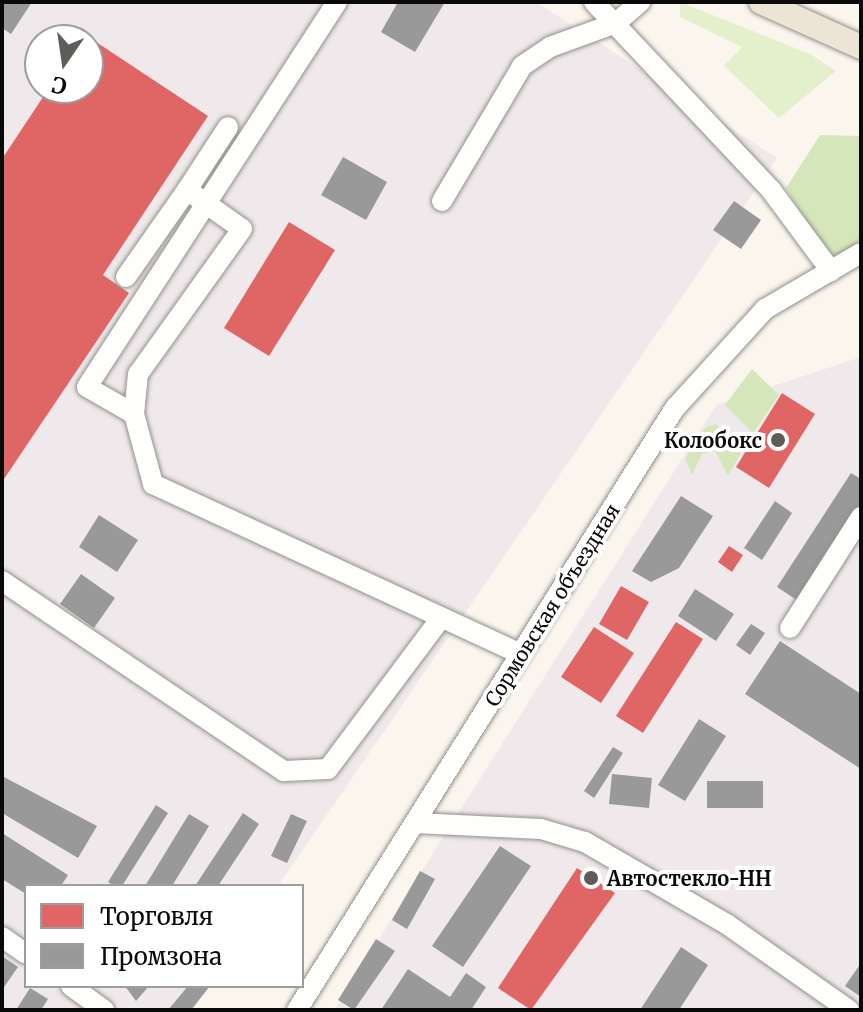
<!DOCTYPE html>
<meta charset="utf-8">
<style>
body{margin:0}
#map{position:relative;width:863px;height:1012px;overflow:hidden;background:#faf6ed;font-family:Merriweather,serif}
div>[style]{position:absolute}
.industrial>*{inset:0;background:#f0e9eb}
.green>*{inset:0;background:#e4efcc}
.forest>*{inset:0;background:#d5e7ba}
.shops>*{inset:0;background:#e06666}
.industry>*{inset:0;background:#999}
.roads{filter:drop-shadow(0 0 2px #92908c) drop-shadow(0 0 2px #92908c)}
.minor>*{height:20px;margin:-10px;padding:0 10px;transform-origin:10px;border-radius:10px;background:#fefefc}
.major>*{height:24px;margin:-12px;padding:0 12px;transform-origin:12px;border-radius:12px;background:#ece5d6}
.dots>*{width:22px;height:22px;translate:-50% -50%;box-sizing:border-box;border:4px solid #fff;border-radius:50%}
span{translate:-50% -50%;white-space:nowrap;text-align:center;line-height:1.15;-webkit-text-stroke:8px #fff;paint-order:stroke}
.poi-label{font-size:20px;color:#0a0a0a;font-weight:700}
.right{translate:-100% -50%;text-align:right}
.left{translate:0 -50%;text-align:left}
.street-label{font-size:20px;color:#0a0a0a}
.frame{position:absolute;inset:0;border:4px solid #0a0a0a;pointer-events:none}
.legend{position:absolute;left:24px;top:884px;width:280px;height:104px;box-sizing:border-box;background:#fff;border:2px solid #9d9d9d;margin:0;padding:10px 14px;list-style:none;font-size:24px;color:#0a0a0a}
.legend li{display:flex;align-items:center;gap:16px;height:40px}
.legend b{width:40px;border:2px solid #9d9d9d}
.north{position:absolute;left:24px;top:24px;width:80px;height:80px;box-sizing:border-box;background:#fff;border:2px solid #9d9d9d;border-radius:50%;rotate:193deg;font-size:22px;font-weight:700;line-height:32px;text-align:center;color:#0a0a0a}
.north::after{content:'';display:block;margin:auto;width:28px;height:36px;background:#5e5d59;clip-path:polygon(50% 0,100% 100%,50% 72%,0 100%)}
</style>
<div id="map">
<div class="industrial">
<div style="clip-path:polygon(evenodd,2px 2px,536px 2px,777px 158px,278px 886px,26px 886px,26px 986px,209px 986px,193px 1010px,2px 1010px,2px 2px,40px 40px,88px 40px,88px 88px,40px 88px,40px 40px)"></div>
<div style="clip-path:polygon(861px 357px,861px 1010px,334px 1010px,716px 405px)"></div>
</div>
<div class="green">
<div style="clip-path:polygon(680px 2px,810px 54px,836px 71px,779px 118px,724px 66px,742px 47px,680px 17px)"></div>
</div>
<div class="forest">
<div style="clip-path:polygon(820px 135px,861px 136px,861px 247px,840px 260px,821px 245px,786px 188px)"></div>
<div style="clip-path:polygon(752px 369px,779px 395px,753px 433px,725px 405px)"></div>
<div style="clip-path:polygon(716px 424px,742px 451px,728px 476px,715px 451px,702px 454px,692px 475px,685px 458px,706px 427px)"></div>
</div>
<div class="shops">
<div style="clip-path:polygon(84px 34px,208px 116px,103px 275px,129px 293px,4px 479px,2px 159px,49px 88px,88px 88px)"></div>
<div style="clip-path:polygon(289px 222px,335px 250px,269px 356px,224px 328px)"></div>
<div style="clip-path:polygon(782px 393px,815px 414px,769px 488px,736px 467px)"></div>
<div style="clip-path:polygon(729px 546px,743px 555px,732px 572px,718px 562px)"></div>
<div style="clip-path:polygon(621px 586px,649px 602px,627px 640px,599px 624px)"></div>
<div style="clip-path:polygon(676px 622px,703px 639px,643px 733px,616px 716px)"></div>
<div style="clip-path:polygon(594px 627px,634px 653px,601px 703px,561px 677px)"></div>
<div style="clip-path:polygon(577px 868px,615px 893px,531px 1010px,498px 988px)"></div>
</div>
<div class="industry">
<div style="clip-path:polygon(2px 2px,32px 2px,11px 34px,2px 28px)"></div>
<div style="clip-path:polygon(398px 2px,445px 2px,415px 52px,381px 32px)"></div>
<div style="clip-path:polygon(343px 157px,387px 182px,366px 220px,321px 195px)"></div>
<div style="clip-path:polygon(734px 201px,761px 220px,741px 249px,713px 230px)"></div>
<div style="clip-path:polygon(851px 473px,861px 479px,861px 516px,804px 605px,777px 587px)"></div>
<div style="clip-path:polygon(681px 496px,713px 516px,679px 568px,651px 582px,632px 571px)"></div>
<div style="clip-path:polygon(775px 501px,792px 513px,762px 560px,744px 548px)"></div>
<div style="clip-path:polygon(99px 515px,138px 540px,117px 572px,79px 547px)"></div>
<div style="clip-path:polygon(81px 574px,115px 598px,94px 628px,60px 604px)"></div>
<div style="clip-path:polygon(695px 589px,734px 614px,716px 641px,678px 616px)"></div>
<div style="clip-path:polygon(751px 624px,765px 633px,750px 655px,736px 645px)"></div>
<div style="clip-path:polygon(780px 641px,861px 694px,861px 769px,745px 694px)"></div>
<div style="clip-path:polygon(699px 719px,726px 736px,685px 801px,658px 785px)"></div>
<div style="clip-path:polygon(613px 747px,623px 753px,594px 798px,584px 791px)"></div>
<div style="clip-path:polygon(612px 774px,652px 778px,649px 808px,609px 804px)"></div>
<div style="clip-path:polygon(2px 776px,97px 826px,78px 858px,2px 813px)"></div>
<div style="clip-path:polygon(707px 781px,763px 781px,763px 808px,707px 808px)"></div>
<div style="clip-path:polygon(156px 805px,168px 813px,122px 886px,115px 886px,108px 882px)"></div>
<div style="clip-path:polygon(243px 813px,259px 824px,218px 886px,195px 886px)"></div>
<div style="clip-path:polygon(189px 814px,209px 826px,172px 886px,145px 886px)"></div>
<div style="clip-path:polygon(291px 814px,307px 821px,287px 863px,271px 856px)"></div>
<div style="clip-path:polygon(2px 833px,68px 875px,61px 886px,26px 886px,26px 894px,2px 879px)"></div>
<div style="clip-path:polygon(500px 846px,531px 866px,463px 967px,432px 946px)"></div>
<div style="clip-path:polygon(420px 871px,435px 879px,407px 929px,392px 920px)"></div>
<div style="clip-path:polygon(376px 939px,395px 951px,354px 1010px,338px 1000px)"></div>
<div style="clip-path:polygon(681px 947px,708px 965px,679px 1010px,640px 1010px)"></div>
<div style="clip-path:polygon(2px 956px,18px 967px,2px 990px)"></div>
<div style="clip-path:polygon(861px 963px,861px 997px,845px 986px)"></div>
<div style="clip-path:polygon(408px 969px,450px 997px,466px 973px,486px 987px,471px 1010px,381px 1010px)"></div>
<div style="clip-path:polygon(125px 986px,149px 986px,136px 1001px)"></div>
<div style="clip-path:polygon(188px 986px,210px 986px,191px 1010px,168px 1010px)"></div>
<div style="clip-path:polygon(30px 988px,48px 999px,41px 1010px,16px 1010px)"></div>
</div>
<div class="roads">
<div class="minor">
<div style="left:594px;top:2px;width:258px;rotate:46.7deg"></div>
<div style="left:771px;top:190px;width:101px;rotate:53.5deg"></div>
<div style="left:187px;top:190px;width:75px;rotate:-56.9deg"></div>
<div style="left:442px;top:201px;width:157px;rotate:-59.3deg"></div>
<div style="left:522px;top:66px;width:34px;rotate:-34deg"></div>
<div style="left:550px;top:47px;width:70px;rotate:-20deg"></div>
<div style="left:616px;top:23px;width:32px;rotate:-41deg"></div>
<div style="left:126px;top:277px;width:106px;rotate:-55deg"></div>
<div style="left:187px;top:190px;width:67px;rotate:35.3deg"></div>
<div style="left:242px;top:229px;width:178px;rotate:125.6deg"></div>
<div style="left:138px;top:374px;width:40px;rotate:95.7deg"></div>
<div style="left:134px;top:414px;width:73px;rotate:74.8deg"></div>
<div style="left:153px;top:484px;width:405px;rotate:24.8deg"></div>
<div style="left:134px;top:414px;width:54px;rotate:-150.1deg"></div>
<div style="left:87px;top:387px;width:459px;rotate:-57deg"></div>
<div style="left:2px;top:581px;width:340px;rotate:34deg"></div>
<div style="left:284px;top:771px;width:44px;rotate:-2.6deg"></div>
<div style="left:328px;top:769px;width:189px;rotate:-53.2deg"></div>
<div style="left:790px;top:628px;width:132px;rotate:-57.4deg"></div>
<div style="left:415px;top:823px;width:126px;rotate:2.7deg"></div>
<div style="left:541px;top:829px;width:46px;rotate:16.5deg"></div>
<div style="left:585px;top:842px;width:165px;rotate:30.1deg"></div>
<div style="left:728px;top:925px;width:148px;rotate:35.1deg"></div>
<div style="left:2px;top:937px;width:29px;rotate:35deg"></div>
<div style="left:71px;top:986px;width:41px;rotate:36deg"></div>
<div style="left:297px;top:1010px;width:711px;rotate:-57.88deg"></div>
<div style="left:675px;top:408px;width:134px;rotate:-47.7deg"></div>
<div style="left:765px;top:309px;width:111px;rotate:-30.3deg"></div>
</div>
<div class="major">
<div style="left:761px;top:2px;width:110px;rotate:24.2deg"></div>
</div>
</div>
<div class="dots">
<div style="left:778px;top:440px;background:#5e5d59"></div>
<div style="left:591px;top:878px;background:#5e5d59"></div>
</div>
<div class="poi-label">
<span class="right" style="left:762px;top:440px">Колобокс</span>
<span class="left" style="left:607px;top:878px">Автостекло-НН</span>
</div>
<div class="street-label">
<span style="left:552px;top:605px;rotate:-58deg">Сормовская объездная</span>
</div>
<div class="frame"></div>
<ul class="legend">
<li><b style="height:22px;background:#e06666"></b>Торговля</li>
<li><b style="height:22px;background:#999"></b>Промзона</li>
</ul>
<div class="north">С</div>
</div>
